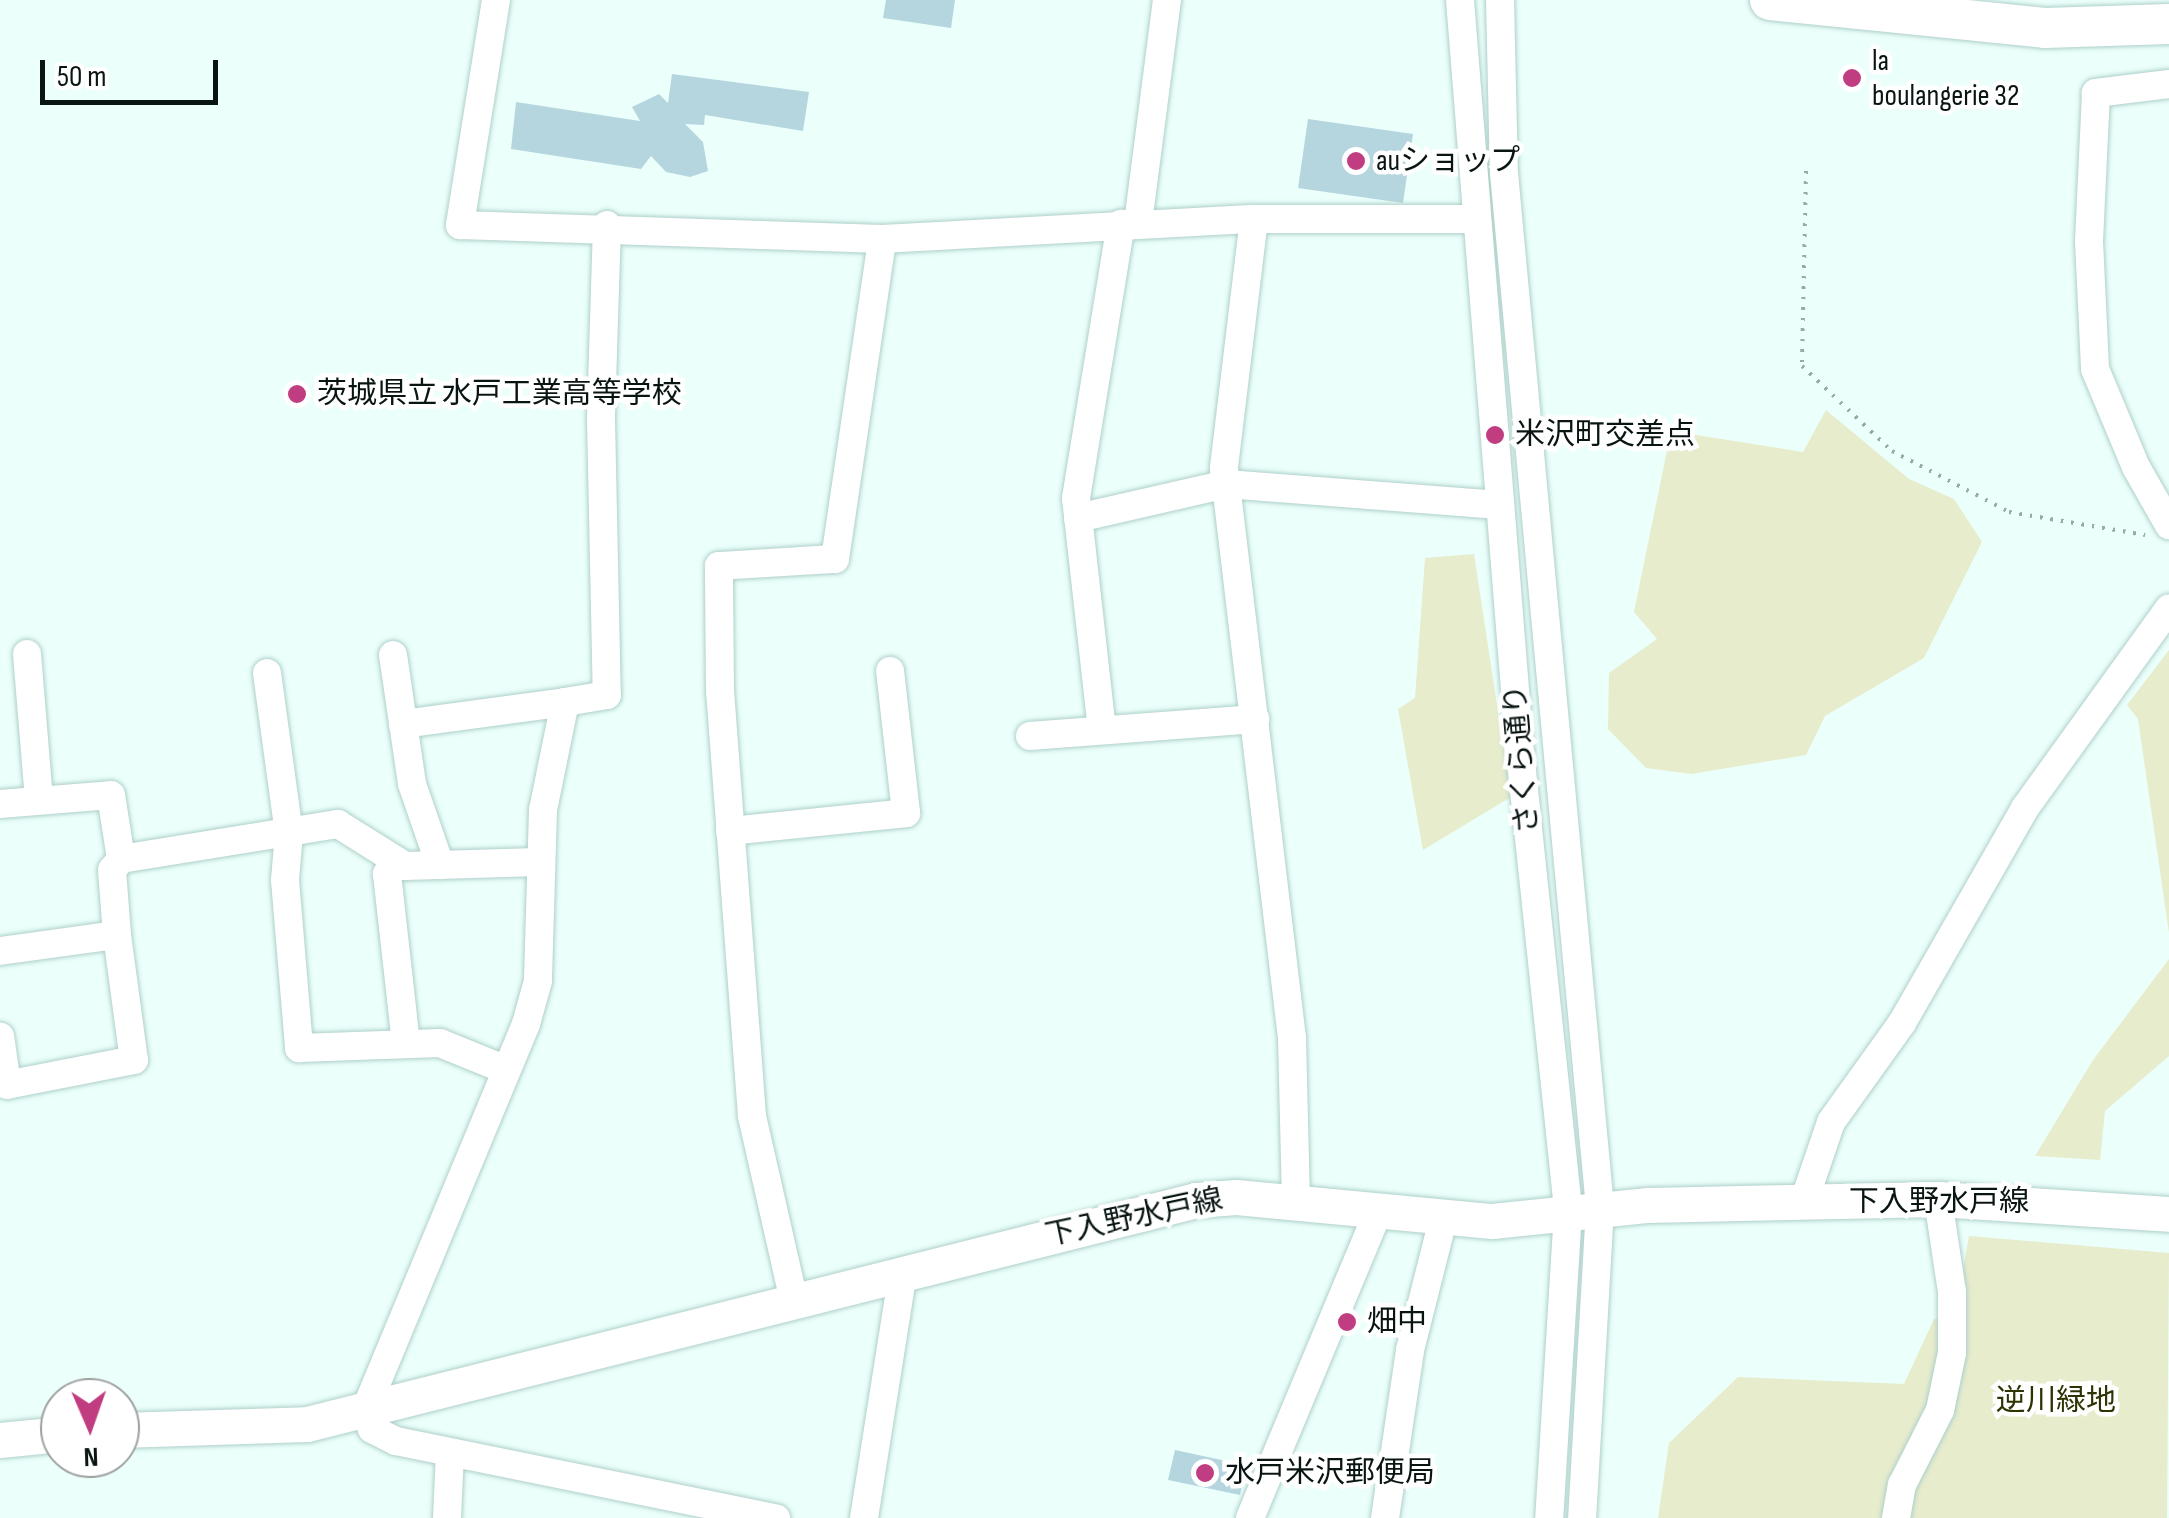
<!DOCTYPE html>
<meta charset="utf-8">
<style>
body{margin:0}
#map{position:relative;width:2169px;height:1518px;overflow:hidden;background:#ebfffb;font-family:"Sofia Sans Condensed","Noto Sans JP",sans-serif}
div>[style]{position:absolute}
.green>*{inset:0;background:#e7eccd}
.building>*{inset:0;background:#b6d6df}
.path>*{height:4px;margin-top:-2px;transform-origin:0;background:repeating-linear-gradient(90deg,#98aaa6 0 2.5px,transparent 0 10.5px)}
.roads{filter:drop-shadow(0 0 2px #afd0ca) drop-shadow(0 0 2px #afd0ca)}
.minor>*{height:28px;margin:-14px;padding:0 14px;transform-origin:14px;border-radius:14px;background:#fff}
.major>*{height:35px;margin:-17.5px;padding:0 17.5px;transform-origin:17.5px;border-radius:17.5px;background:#fff}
.highway>*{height:40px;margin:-20px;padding:0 20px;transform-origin:20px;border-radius:20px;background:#fff}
.dots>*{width:28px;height:28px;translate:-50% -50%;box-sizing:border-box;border:5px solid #fff;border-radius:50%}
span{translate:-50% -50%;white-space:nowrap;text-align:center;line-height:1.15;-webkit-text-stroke:9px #fff;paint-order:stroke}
.poi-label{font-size:30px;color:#091513}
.left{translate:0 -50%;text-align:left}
.street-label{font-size:30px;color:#091513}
.park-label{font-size:30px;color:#2f3304}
.north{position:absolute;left:40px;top:1378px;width:100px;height:100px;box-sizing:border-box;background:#fff;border:2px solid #9da1a1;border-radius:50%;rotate:178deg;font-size:28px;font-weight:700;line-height:40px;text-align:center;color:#091513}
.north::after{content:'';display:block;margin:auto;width:35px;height:45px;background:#c13d81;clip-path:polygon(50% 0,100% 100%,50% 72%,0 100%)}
.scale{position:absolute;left:40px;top:60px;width:178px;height:45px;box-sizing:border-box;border:5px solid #091513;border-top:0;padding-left:12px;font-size:30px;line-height:35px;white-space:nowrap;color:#091513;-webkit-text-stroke:8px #fff;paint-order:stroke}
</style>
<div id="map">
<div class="green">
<div style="clip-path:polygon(1826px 410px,1909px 479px,1954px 499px,1982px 542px,1924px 658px,1825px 716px,1806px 755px,1691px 774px,1646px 768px,1608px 729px,1609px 673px,1657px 639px,1634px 612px,1671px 431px,1803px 452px)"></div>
<div style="clip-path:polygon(1474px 554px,1511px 797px,1423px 850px,1398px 709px,1415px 698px,1425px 558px)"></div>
<div style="clip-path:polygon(2169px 650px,2169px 933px,2138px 719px,2127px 705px)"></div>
<div style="clip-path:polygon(2169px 959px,2169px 1056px,2105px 1111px,2100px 1160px,2035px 1156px,2093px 1060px)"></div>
<div style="clip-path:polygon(1969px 1236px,2169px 1253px,2167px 1518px,1658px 1518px,1669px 1443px,1738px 1377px,1904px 1384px,1934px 1319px,1955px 1316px)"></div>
</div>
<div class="building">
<div style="clip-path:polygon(886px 0,955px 0,951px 28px,883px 18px)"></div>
<div style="clip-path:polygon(672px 74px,809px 92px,803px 131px,705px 115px,704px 125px,685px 124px,703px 142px,708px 171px,690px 177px,666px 172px,651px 156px,641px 169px,511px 149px,516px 102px,640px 121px,632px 107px,659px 94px,668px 103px)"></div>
<div style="clip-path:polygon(1308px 119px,1413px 134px,1403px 203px,1298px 188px)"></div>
<div style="clip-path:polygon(1175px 1450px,1231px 1462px,1229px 1472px,1244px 1475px,1240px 1495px,1168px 1480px)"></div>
</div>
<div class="path">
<div style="left:1806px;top:171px;width:195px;rotate:91.2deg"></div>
<div style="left:1802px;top:366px;width:124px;rotate:43.4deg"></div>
<div style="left:1892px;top:451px;width:132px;rotate:27.5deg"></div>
<div style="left:2009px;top:512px;width:138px;rotate:9.6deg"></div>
</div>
<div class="roads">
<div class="minor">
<div style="left:496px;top:0;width:228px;rotate:99.1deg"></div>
<div style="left:460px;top:225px;width:422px;rotate:1.9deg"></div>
<div style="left:882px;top:239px;width:373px;rotate:-3.1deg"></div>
<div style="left:1254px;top:219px;width:220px"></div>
<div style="left:1460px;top:0;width:754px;rotate:85.44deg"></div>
<div style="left:1520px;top:752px;width:462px;rotate:84deg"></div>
<div style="left:1568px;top:1211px;width:308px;rotate:93.5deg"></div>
<div style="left:1500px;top:0;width:173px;rotate:88.7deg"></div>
<div style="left:1504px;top:173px;width:1039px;rotate:84.7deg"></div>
<div style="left:1600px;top:1208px;width:311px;rotate:93.3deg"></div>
<div style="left:2169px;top:84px;width:74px;rotate:173deg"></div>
<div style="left:2096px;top:93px;width:148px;rotate:92.7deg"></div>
<div style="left:2089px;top:241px;width:128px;rotate:87.3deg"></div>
<div style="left:2095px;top:369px;width:106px;rotate:67.3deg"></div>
<div style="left:2136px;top:467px;width:67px;rotate:60.4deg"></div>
<div style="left:1254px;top:219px;width:251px;rotate:96.9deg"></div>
<div style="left:1224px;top:468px;width:574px;rotate:83.2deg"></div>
<div style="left:1292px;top:1038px;width:165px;rotate:88.6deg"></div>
<div style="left:1138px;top:223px;width:225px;rotate:-82.6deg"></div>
<div style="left:607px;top:225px;width:194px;rotate:91.8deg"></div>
<div style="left:601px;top:419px;width:276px;rotate:88.8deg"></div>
<div style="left:607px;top:695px;width:43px;rotate:170.5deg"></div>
<div style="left:565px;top:702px;width:110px;rotate:101.5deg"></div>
<div style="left:543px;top:810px;width:171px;rotate:91.7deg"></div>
<div style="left:538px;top:981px;width:45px;rotate:105.6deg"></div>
<div style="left:526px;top:1024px;width:418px;rotate:112.6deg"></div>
<div style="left:365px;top:1410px;width:20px;rotate:70deg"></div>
<div style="left:372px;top:1429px;width:27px;rotate:27deg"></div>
<div style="left:396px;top:1441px;width:388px;rotate:11.5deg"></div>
<div style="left:1078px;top:518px;width:152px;rotate:-12.9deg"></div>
<div style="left:1226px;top:484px;width:274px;rotate:4.4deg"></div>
<div style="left:27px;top:654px;width:146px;rotate:85.3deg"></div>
<div style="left:393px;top:655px;width:130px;rotate:81.6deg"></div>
<div style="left:412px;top:784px;width:86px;rotate:70.9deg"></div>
<div style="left:267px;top:673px;width:162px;rotate:82.2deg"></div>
<div style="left:289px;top:833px;width:47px;rotate:94.9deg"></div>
<div style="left:285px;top:880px;width:169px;rotate:85.2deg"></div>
<div style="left:299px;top:1048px;width:141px;rotate:-2deg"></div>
<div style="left:440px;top:1043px;width:69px;rotate:22.1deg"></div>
<div style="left:403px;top:724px;width:163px;rotate:-7.7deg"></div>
<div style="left:1102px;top:730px;width:233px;rotate:-96.4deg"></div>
<div style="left:1076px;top:498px;width:278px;rotate:-80.7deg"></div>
<div style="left:1030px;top:736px;width:226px;rotate:-4.3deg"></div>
<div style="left:0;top:804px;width:111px;rotate:-4.6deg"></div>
<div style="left:111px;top:795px;width:65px;rotate:81.1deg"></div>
<div style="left:121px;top:859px;width:14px;rotate:129deg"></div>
<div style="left:112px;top:870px;width:65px;rotate:85.6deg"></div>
<div style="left:117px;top:935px;width:126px;rotate:82.3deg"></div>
<div style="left:134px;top:1060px;width:129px;rotate:168.9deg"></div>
<div style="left:7px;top:1085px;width:49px;rotate:-98.1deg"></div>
<div style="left:730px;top:831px;width:177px;rotate:-5.8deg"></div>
<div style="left:906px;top:813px;width:143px;rotate:-96.4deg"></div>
<div style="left:121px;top:859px;width:220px;rotate:-9.2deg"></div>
<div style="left:338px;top:824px;width:79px;rotate:32.1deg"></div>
<div style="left:405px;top:866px;width:133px;rotate:-1.7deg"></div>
<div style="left:394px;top:860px;width:16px;rotate:117deg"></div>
<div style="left:387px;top:874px;width:171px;rotate:83.6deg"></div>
<div style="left:0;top:951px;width:118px;rotate:-7.8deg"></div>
<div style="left:1804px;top:1201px;width:83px;rotate:-71.1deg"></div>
<div style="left:1831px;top:1122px;width:122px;rotate:-54.4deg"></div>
<div style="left:1902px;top:1023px;width:248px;rotate:-60.2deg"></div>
<div style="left:2025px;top:808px;width:246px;rotate:-54.2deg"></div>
<div style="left:794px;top:1301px;width:190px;rotate:-102.8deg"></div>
<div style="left:752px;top:1116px;width:425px;rotate:-94.3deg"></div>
<div style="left:720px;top:692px;width:126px;rotate:-90.5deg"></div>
<div style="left:719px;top:566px;width:116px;rotate:-3.5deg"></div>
<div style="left:835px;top:559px;width:323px;rotate:-81.6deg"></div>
<div style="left:447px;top:1518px;width:65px;rotate:-87.4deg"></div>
<div style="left:864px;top:1518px;width:249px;rotate:-81deg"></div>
<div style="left:1250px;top:1518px;width:329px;rotate:-67.3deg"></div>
<div style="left:1385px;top:1518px;width:170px;rotate:-81.5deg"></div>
<div style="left:1410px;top:1350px;width:134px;rotate:-75.8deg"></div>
<div style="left:1896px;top:1518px;width:34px;rotate:-80deg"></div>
<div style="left:1902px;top:1485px;width:84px;rotate:-63.1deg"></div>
<div style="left:1940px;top:1410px;width:58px;rotate:-78.1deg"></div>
<div style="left:1952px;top:1353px;width:61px;rotate:-90deg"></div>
<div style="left:1952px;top:1292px;width:94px;rotate:-98.6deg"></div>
</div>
<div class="major">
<div style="left:120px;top:1430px;width:187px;rotate:-1.8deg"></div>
<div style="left:307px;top:1424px;width:917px;rotate:-14.14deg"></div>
<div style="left:1196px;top:1200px;width:40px;rotate:-4.3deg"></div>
<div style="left:1236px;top:1197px;width:257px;rotate:5.4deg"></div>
<div style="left:1492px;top:1221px;width:157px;rotate:-5.9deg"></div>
<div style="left:1648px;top:1205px;width:290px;rotate:-1.2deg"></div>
<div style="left:1938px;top:1199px;width:231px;rotate:3.7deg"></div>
<div style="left:0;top:1440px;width:60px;rotate:-5.7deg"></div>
</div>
<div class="highway">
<div style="left:1770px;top:0;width:276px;rotate:5.8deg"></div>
<div style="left:2045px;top:28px;width:124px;rotate:-1.8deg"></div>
</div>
</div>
<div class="dots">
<div style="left:1852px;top:78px;background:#c13d81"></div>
<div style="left:1356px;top:161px;background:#c13d81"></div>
<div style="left:297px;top:394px;background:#c13d81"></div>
<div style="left:1495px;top:435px;background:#c13d81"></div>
<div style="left:1347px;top:1322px;background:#c13d81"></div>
<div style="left:1205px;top:1473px;background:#c13d81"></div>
</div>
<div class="poi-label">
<span class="left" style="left:1872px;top:78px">la<br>boulangerie 32</span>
<span class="left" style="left:1376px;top:161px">auショップ</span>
<span class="left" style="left:317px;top:394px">茨城県立 水戸工業高等学校</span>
<span class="left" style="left:1515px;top:435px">米沢町交差点</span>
<span class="left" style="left:1367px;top:1322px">畑中</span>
<span class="left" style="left:1225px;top:1473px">水戸米沢郵便局</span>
</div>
<div class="street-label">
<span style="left:1522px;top:759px;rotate:-95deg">さくら通り</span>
<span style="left:1939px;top:1202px">下入野水戸線</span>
<span style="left:1134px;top:1218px;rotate:-12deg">下入野水戸線</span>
</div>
<div class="park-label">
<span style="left:2056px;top:1401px">逆川緑地</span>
</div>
<div class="north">N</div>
<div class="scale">50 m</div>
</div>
